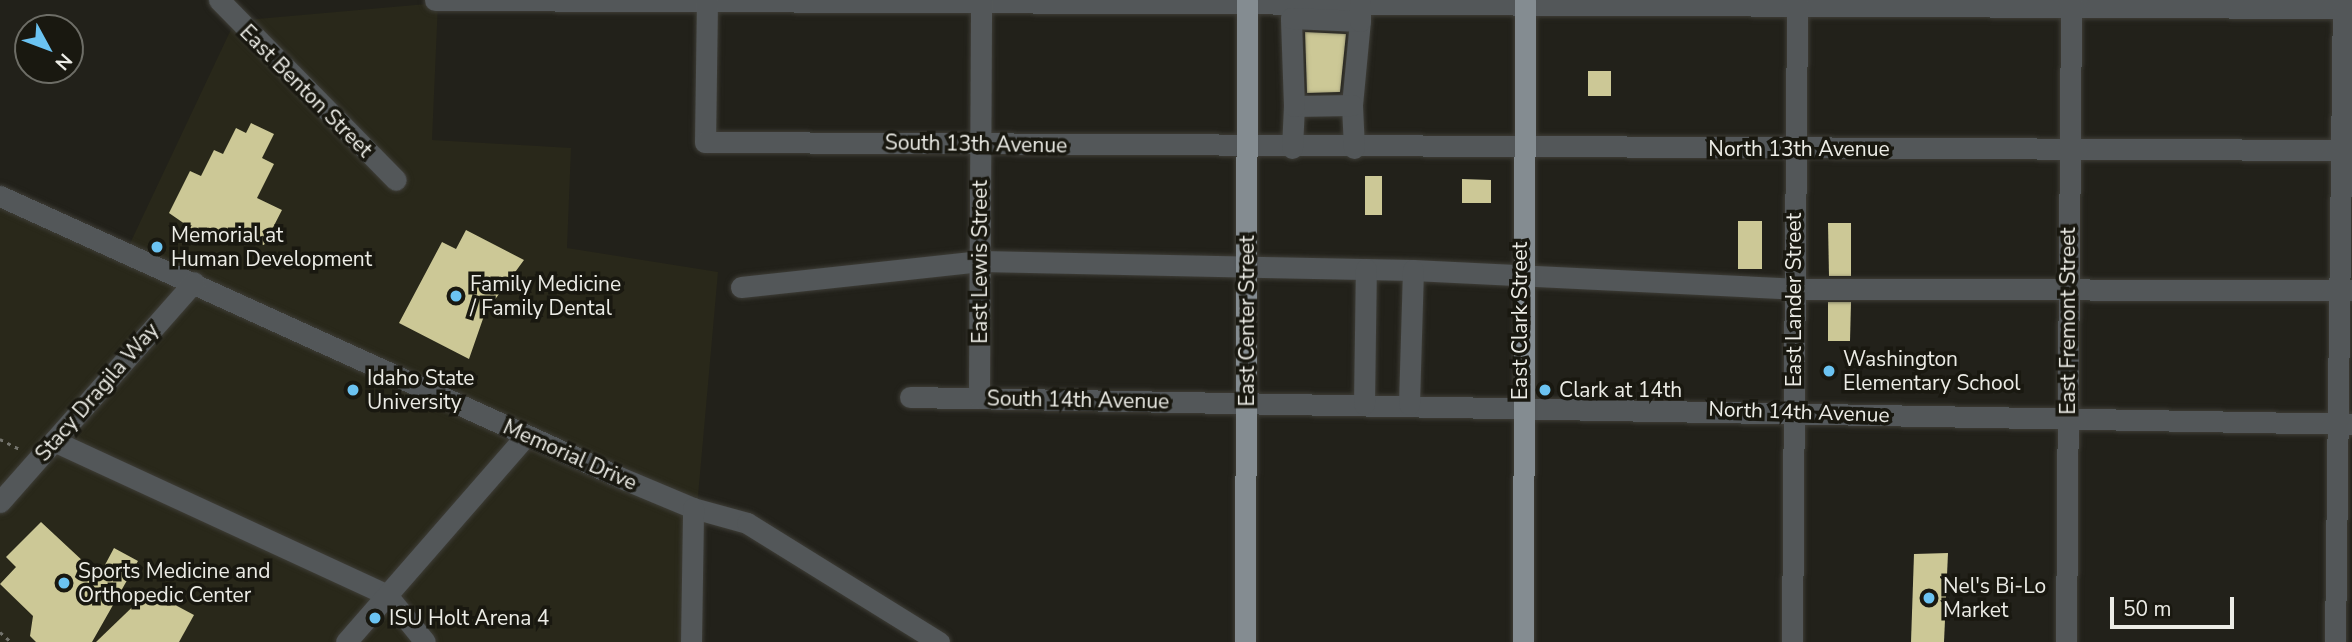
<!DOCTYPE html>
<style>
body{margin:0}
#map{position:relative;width:2352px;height:642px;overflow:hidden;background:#22211a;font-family:"Nunito Sans",sans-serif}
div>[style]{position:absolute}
.built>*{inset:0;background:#29281a}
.building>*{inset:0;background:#ccc896}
.path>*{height:2.5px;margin-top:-1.25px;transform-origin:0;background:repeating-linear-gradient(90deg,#74746d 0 3.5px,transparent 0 8.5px)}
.roads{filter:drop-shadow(0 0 2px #3e3d37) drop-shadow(0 0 2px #3e3d37)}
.minor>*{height:21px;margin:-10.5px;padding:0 10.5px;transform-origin:10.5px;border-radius:10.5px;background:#535759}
.major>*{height:21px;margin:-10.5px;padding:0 10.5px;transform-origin:10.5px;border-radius:10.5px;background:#848c91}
.dots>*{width:19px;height:19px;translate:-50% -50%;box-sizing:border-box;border:4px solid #191810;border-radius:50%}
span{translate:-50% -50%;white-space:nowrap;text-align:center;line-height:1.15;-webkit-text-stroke:7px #191810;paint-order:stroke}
.street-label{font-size:21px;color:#ecece6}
.poi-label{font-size:21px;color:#ecece6}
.left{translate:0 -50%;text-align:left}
.north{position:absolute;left:14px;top:14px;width:70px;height:70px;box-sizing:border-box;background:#191810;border:2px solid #6d6d66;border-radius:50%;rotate:131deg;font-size:19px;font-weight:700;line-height:28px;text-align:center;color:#ecece6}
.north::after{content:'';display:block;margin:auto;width:24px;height:32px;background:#6bc3f2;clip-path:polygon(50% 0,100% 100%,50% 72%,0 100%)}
.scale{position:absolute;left:2110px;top:597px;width:124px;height:32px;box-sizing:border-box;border:4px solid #ecece6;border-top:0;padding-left:9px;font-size:21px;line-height:24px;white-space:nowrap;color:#ecece6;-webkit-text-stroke:5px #191810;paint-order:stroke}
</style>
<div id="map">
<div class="built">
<div style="clip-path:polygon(438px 3px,432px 140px,571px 148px,567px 248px,718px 272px,685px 642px,0 642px,0 196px,126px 252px,235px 21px)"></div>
</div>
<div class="building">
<div style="clip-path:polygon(1305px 32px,1346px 34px,1340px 92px,1307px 93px)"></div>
<div style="clip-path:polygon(1588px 71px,1611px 71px,1611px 96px,1588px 96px)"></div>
<div style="clip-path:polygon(251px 123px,274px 134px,262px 158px,274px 164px,257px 198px,282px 210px,264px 245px,213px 230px,208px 240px,169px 213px,190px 171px,201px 176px,214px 150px,223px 154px,236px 128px,246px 133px)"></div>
<div style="clip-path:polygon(1365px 176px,1382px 176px,1382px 215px,1365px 215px)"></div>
<div style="clip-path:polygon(1462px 179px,1491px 180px,1491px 203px,1462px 203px)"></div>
<div style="clip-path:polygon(1738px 221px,1762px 221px,1762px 269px,1738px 269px)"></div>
<div style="clip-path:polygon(1828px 223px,1851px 223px,1851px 276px,1829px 276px)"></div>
<div style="clip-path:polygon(466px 230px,524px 260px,485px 313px,469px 359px,399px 323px,442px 242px,456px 249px)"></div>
<div style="clip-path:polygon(1828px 302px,1851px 302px,1850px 341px,1828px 341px)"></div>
<div style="clip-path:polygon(41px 522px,99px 576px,114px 548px,138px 561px,92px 642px,36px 642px,30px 636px,33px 616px,0 584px,16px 567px,6px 557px)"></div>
<div style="clip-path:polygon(1948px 553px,1944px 642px,1911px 642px,1914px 554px)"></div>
<div style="clip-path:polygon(149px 591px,194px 615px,179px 642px,96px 642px)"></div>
</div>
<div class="path">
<div style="left:0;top:439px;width:25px;rotate:27deg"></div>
<div style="left:0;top:632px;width:15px;rotate:42deg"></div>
</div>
<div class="roads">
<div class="minor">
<div style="left:219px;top:0;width:252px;rotate:45.5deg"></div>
<div style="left:435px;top:0;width:1917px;rotate:0.24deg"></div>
<div style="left:707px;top:0;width:142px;rotate:90.8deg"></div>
<div style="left:705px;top:142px;width:1647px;rotate:0.28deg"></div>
<div style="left:1352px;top:105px;width:84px;rotate:-84.6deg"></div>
<div style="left:1292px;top:148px;width:42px;rotate:-87.3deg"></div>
<div style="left:1354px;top:148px;width:43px;rotate:-92.7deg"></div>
<div style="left:1352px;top:105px;width:58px;rotate:179deg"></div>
<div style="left:1294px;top:106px;width:88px;rotate:-92deg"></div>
<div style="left:1291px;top:18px;width:69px;rotate:2.5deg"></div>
<div style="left:1360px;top:21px;width:18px;rotate:-90deg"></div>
<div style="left:0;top:196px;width:680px;rotate:24.42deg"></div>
<div style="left:619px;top:477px;width:80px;rotate:22.7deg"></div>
<div style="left:693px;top:508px;width:56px;rotate:15.5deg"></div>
<div style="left:747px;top:523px;width:226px;rotate:31.8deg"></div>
<div style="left:741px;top:287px;width:241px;rotate:-6.2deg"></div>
<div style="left:981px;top:261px;width:432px;rotate:1.2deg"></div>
<div style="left:1413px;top:270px;width:382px;rotate:2.8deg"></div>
<div style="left:1795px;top:289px;width:557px;rotate:0.1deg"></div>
<div style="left:910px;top:397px;width:1442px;rotate:1.07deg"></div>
<div style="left:979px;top:398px;width:398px;rotate:-89.7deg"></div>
<div style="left:1364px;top:404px;width:135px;rotate:-89.2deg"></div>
<div style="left:1409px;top:404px;width:134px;rotate:-88.3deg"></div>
<div style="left:54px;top:441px;width:367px;rotate:24.8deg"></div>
<div style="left:387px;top:595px;width:60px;rotate:51deg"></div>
<div style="left:0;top:502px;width:293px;rotate:-48.6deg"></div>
<div style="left:346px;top:642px;width:274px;rotate:-48.9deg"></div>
<div style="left:691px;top:642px;width:134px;rotate:-89.1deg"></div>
<div style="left:1792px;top:642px;width:642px;rotate:-89.55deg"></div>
<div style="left:2066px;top:642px;width:642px;rotate:-89.55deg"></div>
<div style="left:2335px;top:642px;width:642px;rotate:-89.29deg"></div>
</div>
<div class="major">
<div style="left:1245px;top:642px;width:642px;rotate:-89.82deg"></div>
<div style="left:1523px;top:642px;width:642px;rotate:-89.82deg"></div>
</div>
</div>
<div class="dots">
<div style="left:157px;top:247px;background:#6bc3f2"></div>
<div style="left:456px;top:296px;background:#6bc3f2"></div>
<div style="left:1829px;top:371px;background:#6bc3f2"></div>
<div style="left:353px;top:390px;background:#6bc3f2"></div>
<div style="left:1545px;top:390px;background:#6bc3f2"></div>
<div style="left:64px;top:583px;background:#6bc3f2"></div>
<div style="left:1929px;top:598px;background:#6bc3f2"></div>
<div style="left:375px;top:618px;background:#6bc3f2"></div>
</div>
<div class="street-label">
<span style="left:306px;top:91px;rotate:45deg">East Benton Street</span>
<span style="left:976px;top:144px;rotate:1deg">South 13th Avenue</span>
<span style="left:1799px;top:149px">North 13th Avenue</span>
<span style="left:980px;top:262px;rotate:-90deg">East Lewis Street</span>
<span style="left:1794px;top:300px;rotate:-90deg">East Lander Street</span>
<span style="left:1247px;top:321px;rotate:-90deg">East Center Street</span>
<span style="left:1520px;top:321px;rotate:-90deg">East Clark Street</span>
<span style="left:2068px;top:321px;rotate:-90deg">East Fremont Street</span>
<span style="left:97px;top:392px;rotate:-49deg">Stacy Dragila Way</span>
<span style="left:1078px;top:400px;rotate:1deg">South 14th Avenue</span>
<span style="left:1799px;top:412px;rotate:2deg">North 14th Avenue</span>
<span style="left:570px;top:455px;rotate:24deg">Memorial Drive</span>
</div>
<div class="poi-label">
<span class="left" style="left:171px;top:247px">Memorial at<br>Human Development</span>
<span class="left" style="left:470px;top:296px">Family Medicine<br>/ Family Dental</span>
<span class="left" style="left:1843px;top:371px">Washington<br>Elementary School</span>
<span class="left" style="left:367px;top:390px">Idaho State<br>University</span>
<span class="left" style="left:1559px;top:390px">Clark at 14th</span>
<span class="left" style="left:78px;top:583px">Sports Medicine and<br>Orthopedic Center</span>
<span class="left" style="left:1943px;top:598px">Nel's Bi-Lo<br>Market</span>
<span class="left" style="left:389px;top:618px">ISU Holt Arena 4</span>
</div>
<div class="north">N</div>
<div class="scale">50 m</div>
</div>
